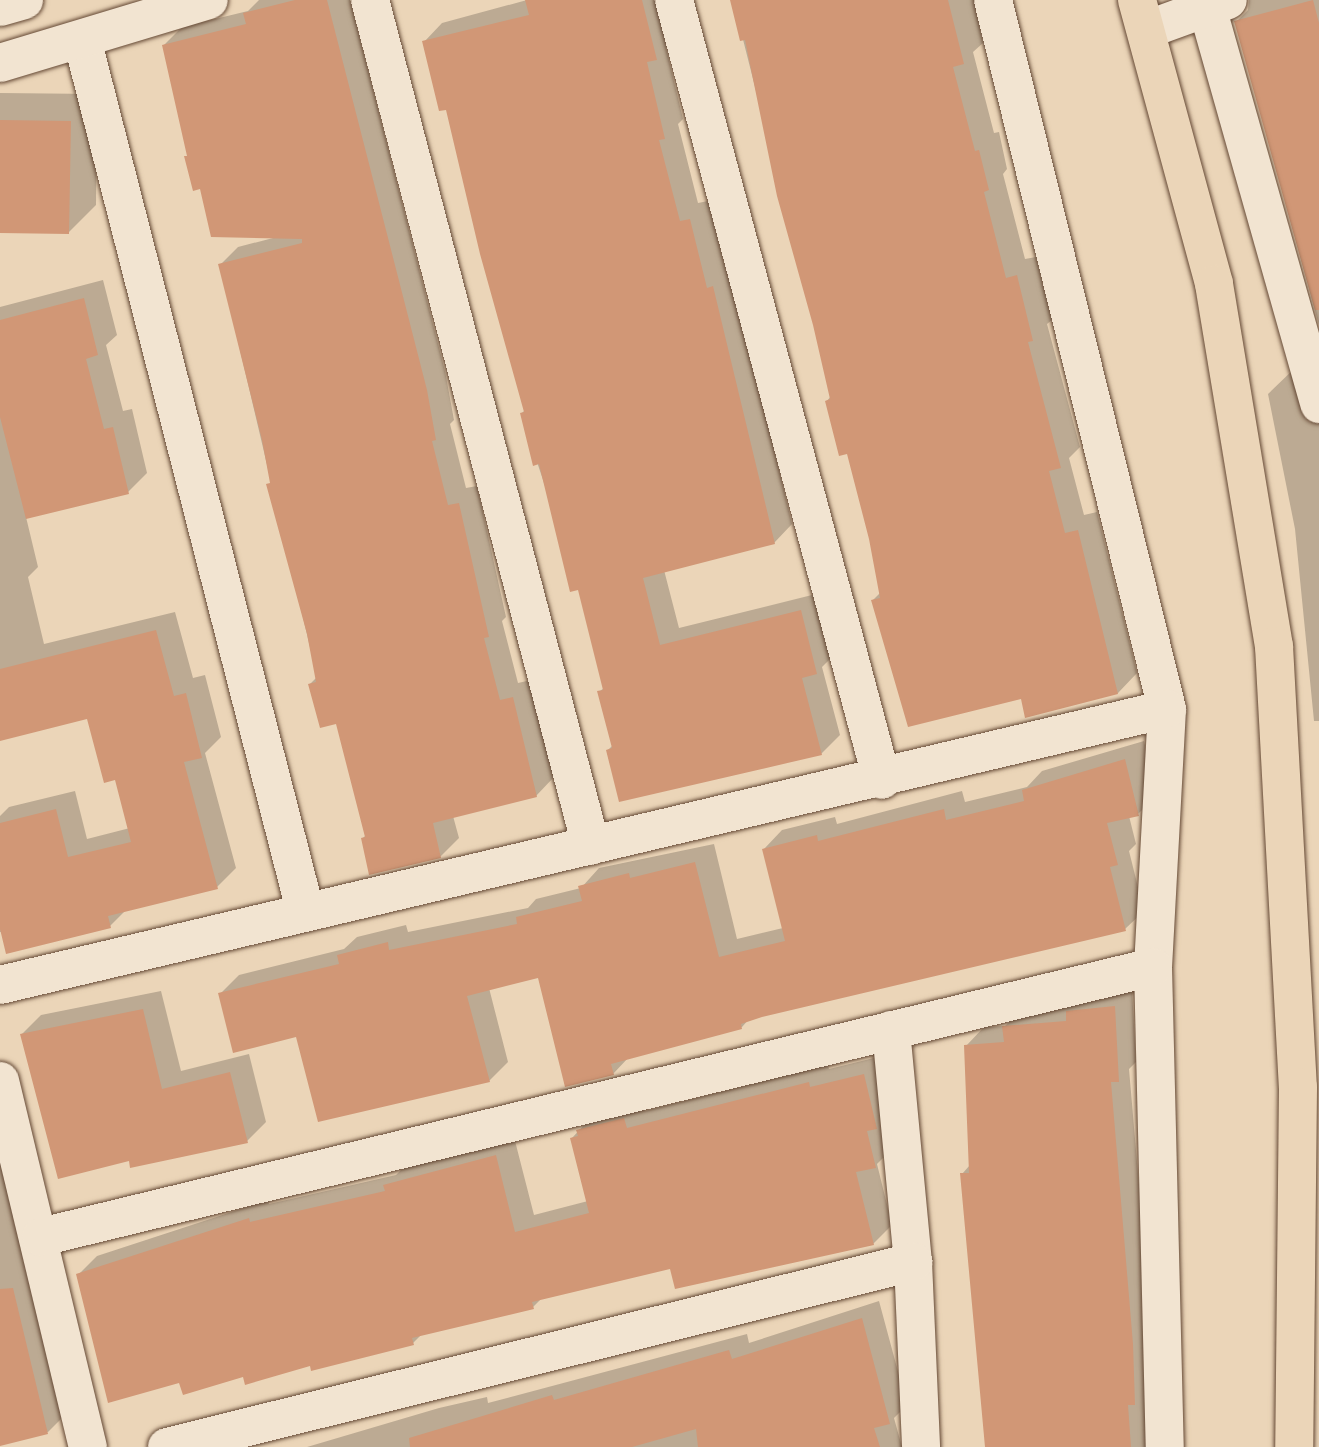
<!DOCTYPE html>
<style>
body{margin:0}
#map{position:relative;width:1319px;height:1447px;overflow:hidden;background:#ebd5b8;font-family:Cardo,serif}
div>[style]{position:absolute}
.shadow>*{inset:0;background:#0003}
.building>*{inset:0;background:#d19776}
.roads{filter:drop-shadow(0 0 2px #644834) drop-shadow(0 0 2px #644834)}
.minor>*{height:38px;margin:-19px;padding:0 19px;transform-origin:19px;border-radius:19px;background:#f2e4d1}
.major>*{height:38px;margin:-19px;padding:0 19px;transform-origin:19px;border-radius:19px;background:#ebd5b8}
span{translate:-50% -50%;white-space:nowrap;text-align:center;line-height:1.15;-webkit-text-stroke:6px #f2e4d1;paint-order:stroke}
</style>
<div id="map">
<div class="shadow">
<div style="clip-path:polygon(259px 0,350px 0,445px 371px,454px 420px,450px 424px,466px 488px,477px 486px,506px 617px,502px 621px,518px 683px,531px 680px,554px 777px,536px 796px,453px 816px,459px 838px,440px 857px,363px 838px,366px 835px,337px 722px,310px 684px,317px 677px,220px 265px,238px 247px,273px 238px,201px 187px,186px 157px,189px 154px,164px 45px,182px 27px,248px 11px)"></div>
<div style="clip-path:polygon(527px 0,666px 0,675px 39px,666px 48px,683px 119px,678px 124px,698px 203px,708px 201px,726px 270px,731px 269px,792px 524px,774px 543px,664px 570px,679px 628px,820px 593px,835px 654px,822px 667px,840px 735px,821px 754px,608px 750px,613px 745px,599px 692px,605px 687px,579px 588px,521px 414px,525px 410px,447px 108px,424px 42px,442px 23px)"></div>
<div style="clip-path:polygon(733px 0,974px 0,983px 43px,973px 52px,994px 133px,999px 132px,1007px 169px,1003px 174px,1025px 259px,1036px 257px,1052px 320px,1047px 324px,1080px 447px,1069px 458px,1084px 515px,1097px 512px,1137px 673px,1118px 693px,1022px 697px,873px 600px,881px 592px,871px 538px,848px 452px,827px 401px,831px 396px,815px 324px)"></div>
<div style="clip-path:polygon(1249px 0,1319px 0,1319px 325px,1236px 22px,1248px 10px)"></div>
<div style="clip-path:polygon(0 93px,97px 94px,96px 205px,68px 233px,0 231px)"></div>
<div style="clip-path:polygon(103px 280px,117px 335px,106px 345px,123px 411px,132px 409px,147px 473px,128px 492px,26px 517px,38px 567px,28px 577px,44px 644px,175px 612px,193px 678px,205px 675px,221px 737px,205px 753px,236px 868px,217px 887px,127px 909px,110px 926px,0 932px,0 816px,9px 807px,75px 791px,87px 839px,130px 828px,117px 778px,89px 717px,0 739px,0 307px)"></div>
<div style="clip-path:polygon(1319px 361px,1319px 721px,1314px 721px,1295px 529px,1268px 394px,1297px 366px)"></div>
<div style="clip-path:polygon(1144px 741px,1157px 795px,1138px 814px,1129px 816px,1136px 844px,1129px 851px,1144px 911px,1125px 929px,749px 1019px,742px 1027px,629px 1057px,613px 1074px,539px 976px,489px 988px,508px 1062px,489px 1081px,220px 994px,239px 975px,344px 949px,357px 937px,406px 925px,408px 932px,528px 908px,536px 899px,581px 888px,599px 868px,714px 844px,737px 939px,783px 928px,764px 849px,782px 830px,835px 817px,837px 824px,962px 791px,965px 802px,1027px 787px,1042px 771px)"></div>
<div style="clip-path:polygon(1132px 989px,1136px 1062px,1129px 1069px,1151px 1325px,1148px 1447px,986px 1447px,962px 1174px,970px 1165px,966px 1046px,984px 1027px,1005px 1026px,1023px 1008px)"></div>
<div style="clip-path:polygon(161px 991px,181px 1071px,249px 1054px,266px 1122px,247px 1141px,130px 1159px,22px 1034px,41px 1015px)"></div>
<div style="clip-path:polygon(882px 1056px,894px 1147px,877px 1164px,892px 1225px,873px 1244px,671px 1267px,542px 1298px,533px 1307px,422px 1334px,413px 1343px,244px 1375px,181px 1380px,78px 1275px,97px 1256px,268px 1200px,269px 1204px,396px 1175px,404px 1167px,514px 1137px,534px 1215px,588px 1201px,572px 1138px,597px 1111px,643px 1100px,645px 1111px,828px 1065px,829px 1069px)"></div>
<div style="clip-path:polygon(0 1150px,67px 1413px,48px 1432px,0 1443px)"></div>
<div style="clip-path:polygon(879px 1301px,907px 1405px,894px 1418px,902px 1447px,307px 1447px,439px 1408px,487px 1397px,488px 1403px,747px 1334px,749px 1343px)"></div>
</div>
<div class="building">
<div style="clip-path:polygon(295px 0,327px 0,427px 390px,436px 440px,432px 441px,448px 505px,459px 503px,489px 637px,484px 638px,500px 700px,513px 697px,537px 797px,433px 823px,441px 858px,369px 875px,361px 838px,365px 837px,336px 724px,320px 728px,308px 684px,316px 682px,307px 634px,266px 484px,270px 483px,262px 440px,218px 264px,302px 243px,302px 239px,211px 237px,200px 189px,193px 191px,184px 156px,187px 156px,162px 45px,246px 24px,243px 13px)"></div>
<div style="clip-path:polygon(525px 0,642px 0,657px 60px,647px 62px,665px 139px,659px 140px,680px 221px,690px 219px,707px 288px,713px 286px,775px 544px,643px 578px,660px 645px,801px 610px,817px 674px,802px 678px,822px 755px,619px 802px,606px 750px,612px 748px,597px 691px,603px 690px,578px 590px,570px 592px,539px 464px,533px 466px,520px 413px,524px 412px,480px 254px,446px 110px,439px 111px,422px 41px,529px 15px)"></div>
<div style="clip-path:polygon(730px 0,948px 0,964px 64px,953px 67px,975px 151px,979px 150px,989px 190px,984px 192px,1006px 278px,1017px 275px,1033px 341px,1028px 342px,1061px 468px,1049px 471px,1065px 533px,1078px 530px,1118px 694px,1025px 718px,1021px 699px,908px 727px,871px 600px,880px 598px,869px 539px,847px 454px,839px 456px,825px 401px,830px 399px,813px 325px,777px 196px,745px 40px,740px 41px)"></div>
<div style="clip-path:polygon(1313px 0,1319px 23px,1319px 310px,1315px 310px,1234px 21px)"></div>
<div style="clip-path:polygon(0 120px,71px 121px,69px 234px,0 233px)"></div>
<div style="clip-path:polygon(84px 298px,98px 355px,86px 359px,104px 429px,113px 427px,129px 494px,26px 519px,0 417px,0 320px)"></div>
<div style="clip-path:polygon(156px 630px,174px 696px,186px 693px,202px 758px,184px 762px,218px 889px,108px 916px,111px 928px,6px 954px,0 929px,0 823px,56px 809px,68px 857px,131px 842px,115px 780px,104px 783px,87px 719px,0 741px,0 669px)"></div>
<div style="clip-path:polygon(1125px 759px,1139px 816px,1107px 823px,1118px 865px,1110px 867px,1126px 931px,762px 1017px,741px 1024px,742px 1029px,611px 1064px,614px 1075px,565px 1087px,538px 978px,467px 996px,490px 1082px,318px 1122px,296px 1037px,233px 1053px,218px 993px,339px 964px,337px 955px,388px 942px,389px 950px,517px 924px,516px 917px,582px 901px,578px 886px,629px 873px,630px 878px,695px 862px,719px 957px,785px 941px,762px 849px,817px 835px,818px 841px,944px 809px,946px 820px,1024px 801px,1022px 790px)"></div>
<div style="clip-path:polygon(1115px 1006px,1119px 1082px,1111px 1082px,1133px 1344px,1135px 1405px,1128px 1405px,1131px 1447px,985px 1447px,960px 1173px,969px 1173px,964px 1045px,1004px 1042px,1002px 1026px,1066px 1021px,1066px 1011px)"></div>
<div style="clip-path:polygon(143px 1009px,162px 1089px,230px 1072px,248px 1143px,130px 1168px,129px 1161px,58px 1179px,20px 1034px)"></div>
<div style="clip-path:polygon(864px 1074px,877px 1129px,867px 1131px,876px 1168px,856px 1172px,874px 1245px,675px 1289px,670px 1269px,532px 1302px,534px 1309px,412px 1338px,414px 1345px,311px 1371px,310px 1366px,245px 1385px,243px 1377px,183px 1395px,179px 1383px,108px 1403px,76px 1274px,249px 1218px,250px 1222px,385px 1191px,383px 1185px,496px 1155px,515px 1232px,589px 1213px,570px 1138px,578px 1136px,576px 1130px,624px 1118px,627px 1128px,809px 1082px,810px 1087px)"></div>
<div style="clip-path:polygon(13px 1288px,48px 1434px,0 1446px,0 1289px)"></div>
<div style="clip-path:polygon(862px 1318px,890px 1424px,874px 1428px,880px 1447px,698px 1447px,696px 1429px,632px 1447px,410px 1447px,409px 1438px,552px 1395px,554px 1400px,729px 1350px,732px 1359px)"></div>
</div>
<div class="roads">
<div class="minor">
<div style="left:370px;top:0;width:874px;rotate:75.36deg"></div>
<div style="left:674px;top:0;width:807px;rotate:75.07deg"></div>
<div style="left:993px;top:0;width:730px;rotate:76.21deg"></div>
<div style="left:1167px;top:709px;width:258px;rotate:93.1deg"></div>
<div style="left:1153px;top:967px;width:480px;rotate:88.6deg"></div>
<div style="left:1205px;top:0;width:420px;rotate:74.2deg"></div>
<div style="left:0;top:7px;width:25px;rotate:-16deg"></div>
<div style="left:1146px;top:30px;width:87px;rotate:-20.1deg"></div>
<div style="left:82px;top:39px;width:899px;rotate:75.64deg"></div>
<div style="left:0;top:63px;width:218px;rotate:-16.8deg"></div>
<div style="left:0;top:985px;width:1199px;rotate:-13.31deg"></div>
<div style="left:891px;top:1030px;width:233px;rotate:84.6deg"></div>
<div style="left:913px;top:1262px;width:185px;rotate:87.5deg"></div>
<div style="left:0;top:1081px;width:376px;rotate:76.5deg"></div>
<div style="left:41px;top:1237px;width:1144px;rotate:-13.65deg"></div>
<div style="left:167px;top:1447px;width:769px;rotate:-13.93deg"></div>
</div>
<div class="major">
<div style="left:1137px;top:0;width:294px;rotate:74.8deg"></div>
<div style="left:1214px;top:284px;width:367px;rotate:80.6deg"></div>
<div style="left:1274px;top:646px;width:442px;rotate:86.9deg"></div>
<div style="left:1298px;top:1087px;width:360px;rotate:90.6deg"></div>
</div>
</div>
</div>
